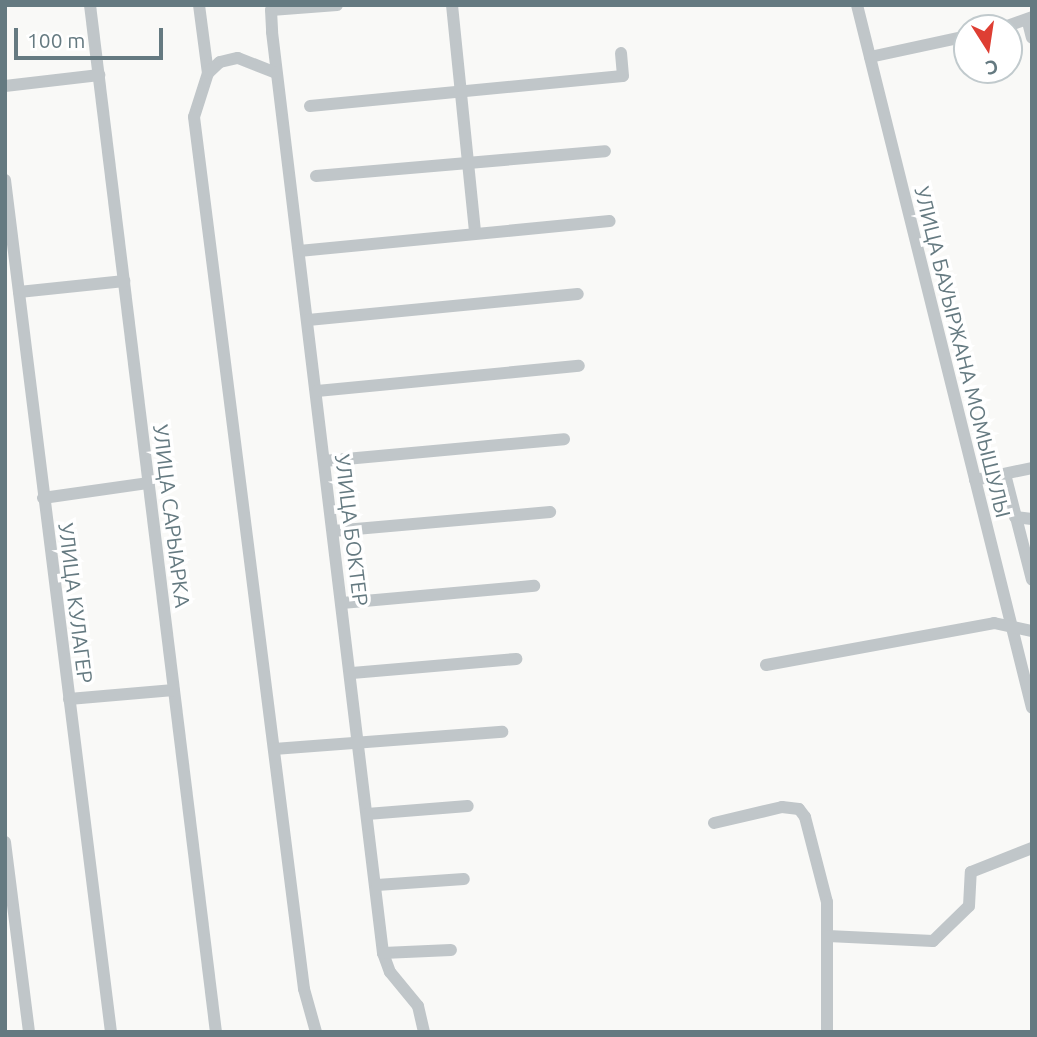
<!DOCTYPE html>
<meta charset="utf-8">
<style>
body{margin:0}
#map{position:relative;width:1037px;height:1037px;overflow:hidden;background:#f9f9f7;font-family:Ubuntu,sans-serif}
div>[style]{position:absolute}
.minor>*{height:12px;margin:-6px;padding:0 6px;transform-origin:6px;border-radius:6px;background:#c0c6c9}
span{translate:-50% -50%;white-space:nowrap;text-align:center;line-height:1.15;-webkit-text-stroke:7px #fff;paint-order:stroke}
.street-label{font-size:21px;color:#657a81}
.frame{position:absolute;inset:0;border:7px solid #657a81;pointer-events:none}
.north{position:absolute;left:953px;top:14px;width:70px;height:70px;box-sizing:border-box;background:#fff;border:2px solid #c1cacd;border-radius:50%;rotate:168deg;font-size:19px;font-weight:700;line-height:28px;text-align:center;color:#657a81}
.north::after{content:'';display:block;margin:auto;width:24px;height:32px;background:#de3e33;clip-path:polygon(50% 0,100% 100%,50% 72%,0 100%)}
.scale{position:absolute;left:14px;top:28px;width:149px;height:32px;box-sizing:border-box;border:4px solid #657a81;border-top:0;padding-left:9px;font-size:21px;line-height:24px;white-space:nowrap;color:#657a81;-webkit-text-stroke:5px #fff;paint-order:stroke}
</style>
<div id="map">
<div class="minor">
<div style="left:90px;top:5px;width:1035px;rotate:83.01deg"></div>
<div style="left:199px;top:5px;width:69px;rotate:82.5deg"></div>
<div style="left:208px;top:73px;width:46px;rotate:107.7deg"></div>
<div style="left:194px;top:117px;width:879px;rotate:82.81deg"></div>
<div style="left:304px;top:989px;width:45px;rotate:74.4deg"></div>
<div style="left:337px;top:5px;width:66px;rotate:175.7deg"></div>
<div style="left:271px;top:10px;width:22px;rotate:87deg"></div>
<div style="left:272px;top:32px;width:928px;rotate:83.13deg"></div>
<div style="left:383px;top:953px;width:20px;rotate:70deg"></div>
<div style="left:390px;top:972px;width:44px;rotate:50.5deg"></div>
<div style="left:418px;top:1006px;width:27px;rotate:77deg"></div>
<div style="left:452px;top:5px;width:229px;rotate:84.2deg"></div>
<div style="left:857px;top:5px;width:724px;rotate:76.02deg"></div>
<div style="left:1028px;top:22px;width:16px;rotate:76deg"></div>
<div style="left:1002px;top:28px;width:32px;rotate:-20deg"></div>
<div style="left:870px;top:57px;width:99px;rotate:-12.2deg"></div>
<div style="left:208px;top:73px;width:16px;rotate:-43deg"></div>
<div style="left:220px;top:62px;width:18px;rotate:-13deg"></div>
<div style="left:238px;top:58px;width:41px;rotate:21.5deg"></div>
<div style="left:5px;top:86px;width:95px;rotate:-6.7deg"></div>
<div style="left:310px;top:106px;width:314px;rotate:-5.5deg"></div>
<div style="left:623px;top:76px;width:23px;rotate:-95deg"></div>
<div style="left:316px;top:176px;width:290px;rotate:-4.9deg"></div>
<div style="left:5px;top:180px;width:859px;rotate:82.91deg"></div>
<div style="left:299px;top:251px;width:312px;rotate:-5.5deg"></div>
<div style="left:19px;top:292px;width:106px;rotate:-6deg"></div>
<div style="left:308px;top:320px;width:271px;rotate:-5.5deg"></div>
<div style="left:317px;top:391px;width:263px;rotate:-5.5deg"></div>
<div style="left:324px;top:461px;width:241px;rotate:-5.2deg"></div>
<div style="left:1005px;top:474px;width:109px;rotate:75.7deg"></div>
<div style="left:975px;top:480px;width:58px;rotate:-11.9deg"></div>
<div style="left:43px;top:498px;width:107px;rotate:-8.1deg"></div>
<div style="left:1015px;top:517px;width:17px;rotate:7deg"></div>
<div style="left:333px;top:531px;width:218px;rotate:-5deg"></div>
<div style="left:342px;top:603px;width:193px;rotate:-5.1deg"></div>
<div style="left:766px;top:665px;width:232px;rotate:-10.4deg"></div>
<div style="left:994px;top:623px;width:39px;rotate:12deg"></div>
<div style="left:352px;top:673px;width:165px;rotate:-4.9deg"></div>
<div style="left:69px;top:699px;width:105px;rotate:-4.9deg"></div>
<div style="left:274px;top:749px;width:229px;rotate:-4.3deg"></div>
<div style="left:367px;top:814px;width:101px;rotate:-4.5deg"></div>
<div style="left:714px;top:823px;width:70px;rotate:-13.2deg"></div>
<div style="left:782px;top:807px;width:17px;rotate:7deg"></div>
<div style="left:799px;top:809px;width:10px;rotate:53deg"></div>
<div style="left:805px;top:817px;width:88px;rotate:75.5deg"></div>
<div style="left:827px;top:902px;width:130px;rotate:90deg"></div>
<div style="left:5px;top:842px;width:192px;rotate:82.8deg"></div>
<div style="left:377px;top:885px;width:87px;rotate:-3.9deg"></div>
<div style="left:828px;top:936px;width:105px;rotate:2.7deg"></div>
<div style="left:933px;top:941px;width:50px;rotate:-44.2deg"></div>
<div style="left:969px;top:906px;width:34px;rotate:-87deg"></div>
<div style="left:971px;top:872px;width:66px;rotate:-21.5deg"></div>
<div style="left:383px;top:953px;width:68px;rotate:-2.5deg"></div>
</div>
<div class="street-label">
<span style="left:963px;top:352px;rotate:76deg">УЛИЦА БАУЫРЖАНА МОМЫШУЛЫ</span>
<span style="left:172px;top:516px;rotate:83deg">УЛИЦА САРЫАРКА</span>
<span style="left:352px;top:530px;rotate:83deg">УЛИЦА БОКТЕР</span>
<span style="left:76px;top:603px;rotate:83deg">УЛИЦА КУЛАГЕР</span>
</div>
<div class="frame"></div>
<div class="north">С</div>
<div class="scale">100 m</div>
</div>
